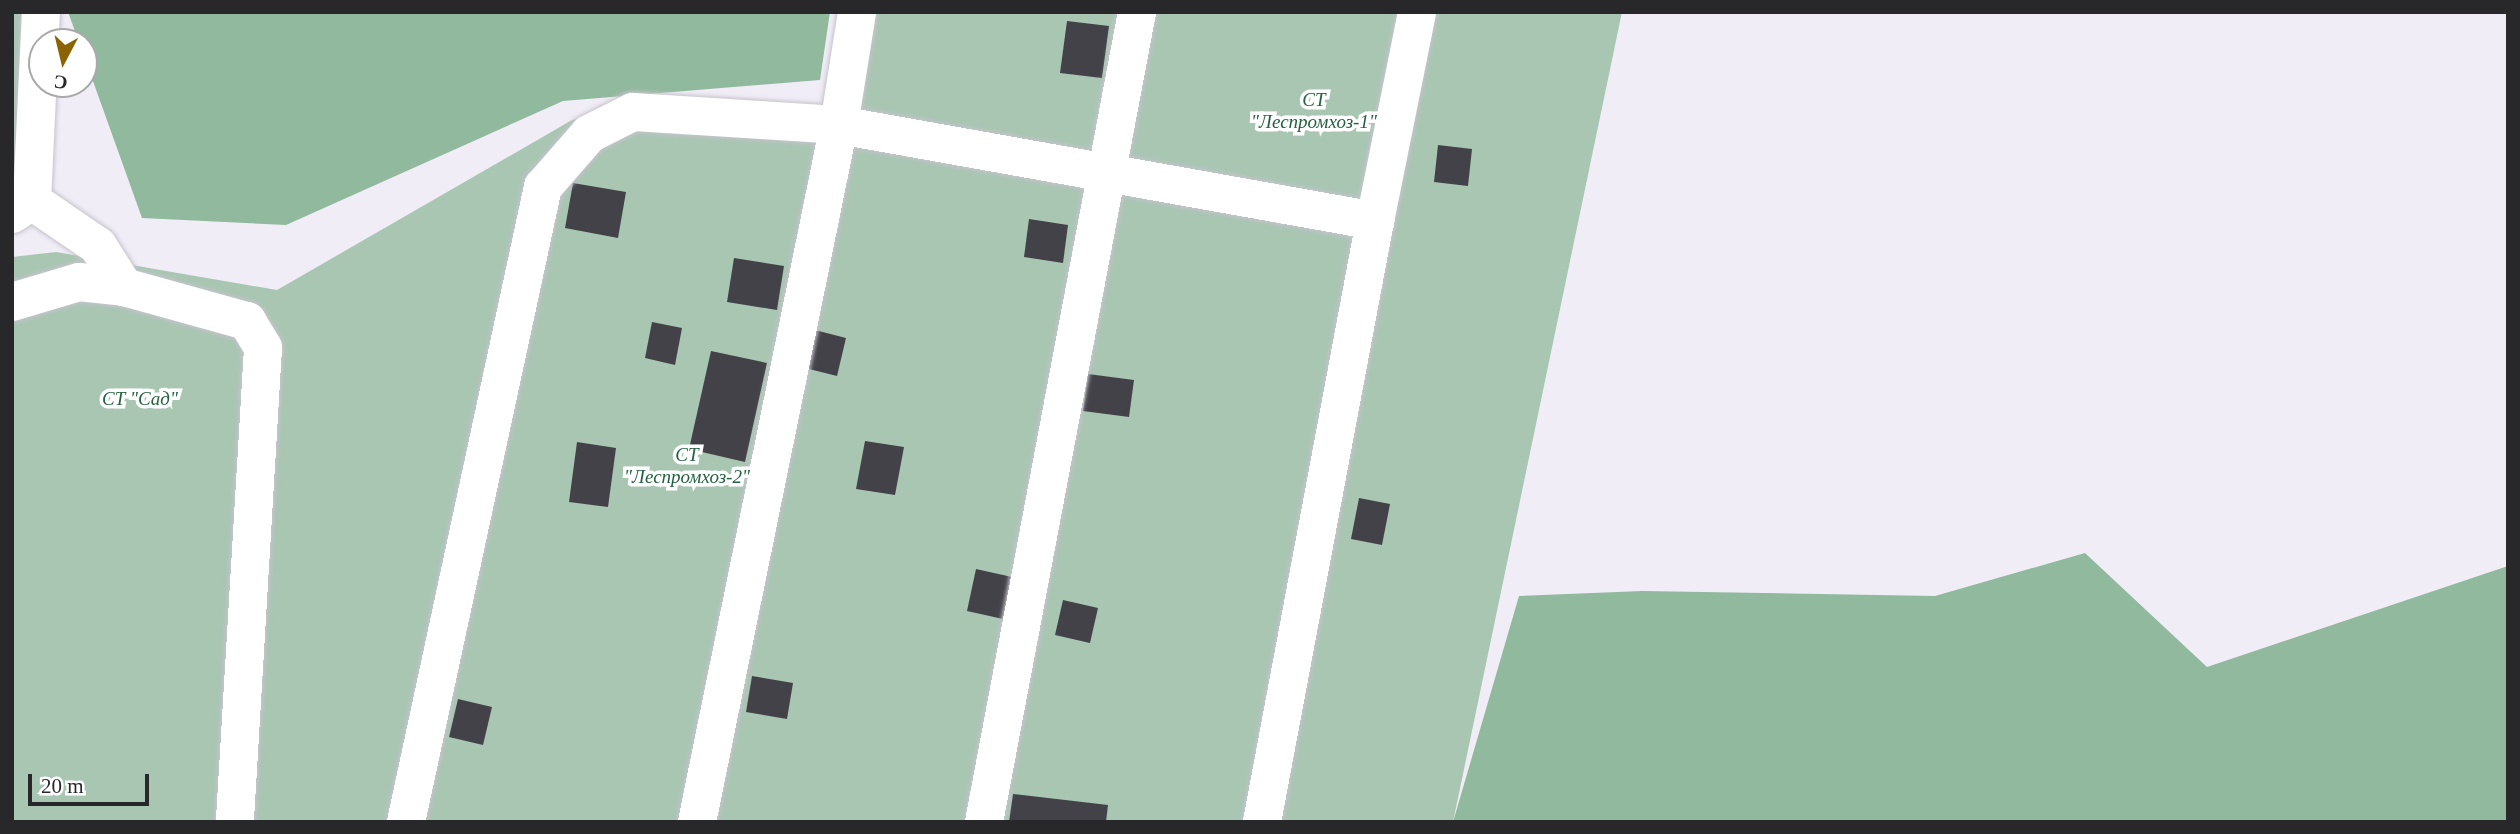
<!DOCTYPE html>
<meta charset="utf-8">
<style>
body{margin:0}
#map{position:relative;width:2520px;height:834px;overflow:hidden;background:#f0edf6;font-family:"Times New Roman",serif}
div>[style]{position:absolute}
.green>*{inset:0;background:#a9c6b3}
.forest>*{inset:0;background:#91b99e}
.building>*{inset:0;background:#444249}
.roads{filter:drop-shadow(0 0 2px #c6c3cc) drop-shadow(0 0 2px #c6c3cc)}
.minor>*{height:38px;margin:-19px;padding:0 19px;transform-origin:19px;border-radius:19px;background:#fff}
span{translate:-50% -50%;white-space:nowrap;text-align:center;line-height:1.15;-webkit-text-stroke:7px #fff;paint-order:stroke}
.park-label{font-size:19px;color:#23623f;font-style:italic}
.frame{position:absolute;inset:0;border:14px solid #28272a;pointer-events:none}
.north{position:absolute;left:28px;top:28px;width:70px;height:70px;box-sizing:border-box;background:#fff;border:2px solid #a9a9aa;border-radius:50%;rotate:187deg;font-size:19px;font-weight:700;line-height:28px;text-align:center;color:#28272a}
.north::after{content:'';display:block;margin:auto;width:24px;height:32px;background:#8b6303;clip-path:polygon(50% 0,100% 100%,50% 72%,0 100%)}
.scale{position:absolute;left:28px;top:774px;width:121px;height:32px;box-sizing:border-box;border:4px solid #28272a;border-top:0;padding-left:9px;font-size:21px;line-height:24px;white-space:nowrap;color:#28272a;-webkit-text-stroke:5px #fff;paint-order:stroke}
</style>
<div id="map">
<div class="green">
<div style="clip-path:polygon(12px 12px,27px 12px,12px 191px)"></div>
<div style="clip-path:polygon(853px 12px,1622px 12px,1453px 822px,12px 822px,12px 257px,56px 252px,277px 290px,572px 120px,687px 105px,831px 129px)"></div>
</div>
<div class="forest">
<div style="clip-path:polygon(68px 12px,830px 12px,820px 80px,563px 101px,286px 225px,142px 218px,84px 56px,84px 42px,79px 42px)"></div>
<div style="clip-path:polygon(2085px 553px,2207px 667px,2508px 566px,2508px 822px,1453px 822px,1519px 596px,1642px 591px,1935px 596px)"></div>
</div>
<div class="building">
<div style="clip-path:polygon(1067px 21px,1109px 26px,1102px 78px,1060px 73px)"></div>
<div style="clip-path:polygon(1438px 145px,1472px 149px,1468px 186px,1434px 182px)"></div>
<div style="clip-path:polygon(573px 183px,626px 192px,618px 238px,565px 228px)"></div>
<div style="clip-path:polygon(1029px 219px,1068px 225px,1063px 263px,1024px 257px)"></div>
<div style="clip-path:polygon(734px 258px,784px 266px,777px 310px,727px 302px)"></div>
<div style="clip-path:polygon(652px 322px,682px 328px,675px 365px,645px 358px)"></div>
<div style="clip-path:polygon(811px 329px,846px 338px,837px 376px,801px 367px)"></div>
<div style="clip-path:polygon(711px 351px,767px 363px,745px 462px,689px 449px)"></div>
<div style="clip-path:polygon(1088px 374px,1134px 380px,1129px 417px,1083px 411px)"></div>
<div style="clip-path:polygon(865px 441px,904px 447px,895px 495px,856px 489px)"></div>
<div style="clip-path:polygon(577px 442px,616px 448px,608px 507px,569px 502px)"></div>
<div style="clip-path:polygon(1359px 498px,1390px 504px,1382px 545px,1351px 539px)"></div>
<div style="clip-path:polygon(976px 569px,1012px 577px,1003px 619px,967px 611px)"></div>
<div style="clip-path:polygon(1063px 600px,1098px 608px,1090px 643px,1055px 635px)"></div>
<div style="clip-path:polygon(752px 676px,793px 683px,787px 719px,746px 712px)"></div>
<div style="clip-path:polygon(458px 699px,492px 707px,483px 745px,449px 737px)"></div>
<div style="clip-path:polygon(1013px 794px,1108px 805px,1106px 822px,1009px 822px)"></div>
</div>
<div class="roads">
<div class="minor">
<div style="left:32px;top:201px;width:80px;rotate:34.3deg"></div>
<div style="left:98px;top:246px;width:49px;rotate:57.6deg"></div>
<div style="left:12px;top:214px;width:24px;rotate:-33deg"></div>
<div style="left:32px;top:201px;width:189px;rotate:-87.3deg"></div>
<div style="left:1375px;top:221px;width:213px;rotate:-78.6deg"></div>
<div style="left:12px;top:302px;width:70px;rotate:-16.6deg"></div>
<div style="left:79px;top:282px;width:45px;rotate:6.3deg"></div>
<div style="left:124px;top:287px;width:128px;rotate:15.5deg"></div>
<div style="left:247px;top:321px;width:31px;rotate:59deg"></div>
<div style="left:263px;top:348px;width:475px;rotate:93.4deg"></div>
<div style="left:406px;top:822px;width:650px;rotate:-77.83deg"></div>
<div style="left:543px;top:187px;width:70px;rotate:-49deg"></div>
<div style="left:589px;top:134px;width:49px;rotate:-26.6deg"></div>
<div style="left:633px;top:112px;width:206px;rotate:3.6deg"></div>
<div style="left:839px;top:125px;width:545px;rotate:10.15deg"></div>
<div style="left:1375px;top:221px;width:612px;rotate:100.65deg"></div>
<div style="left:697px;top:822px;width:711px;rotate:-78.48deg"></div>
<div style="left:839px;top:125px;width:114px;rotate:-80.9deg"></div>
<div style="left:984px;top:822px;width:824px;rotate:-79.3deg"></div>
</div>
</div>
<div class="park-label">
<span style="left:1314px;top:111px">СТ<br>"Леспромхоз-1"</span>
<span style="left:140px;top:399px">СТ "Сад"</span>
<span style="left:687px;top:466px">СТ<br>"Леспромхоз-2"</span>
</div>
<div class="frame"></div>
<div class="north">С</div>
<div class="scale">20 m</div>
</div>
